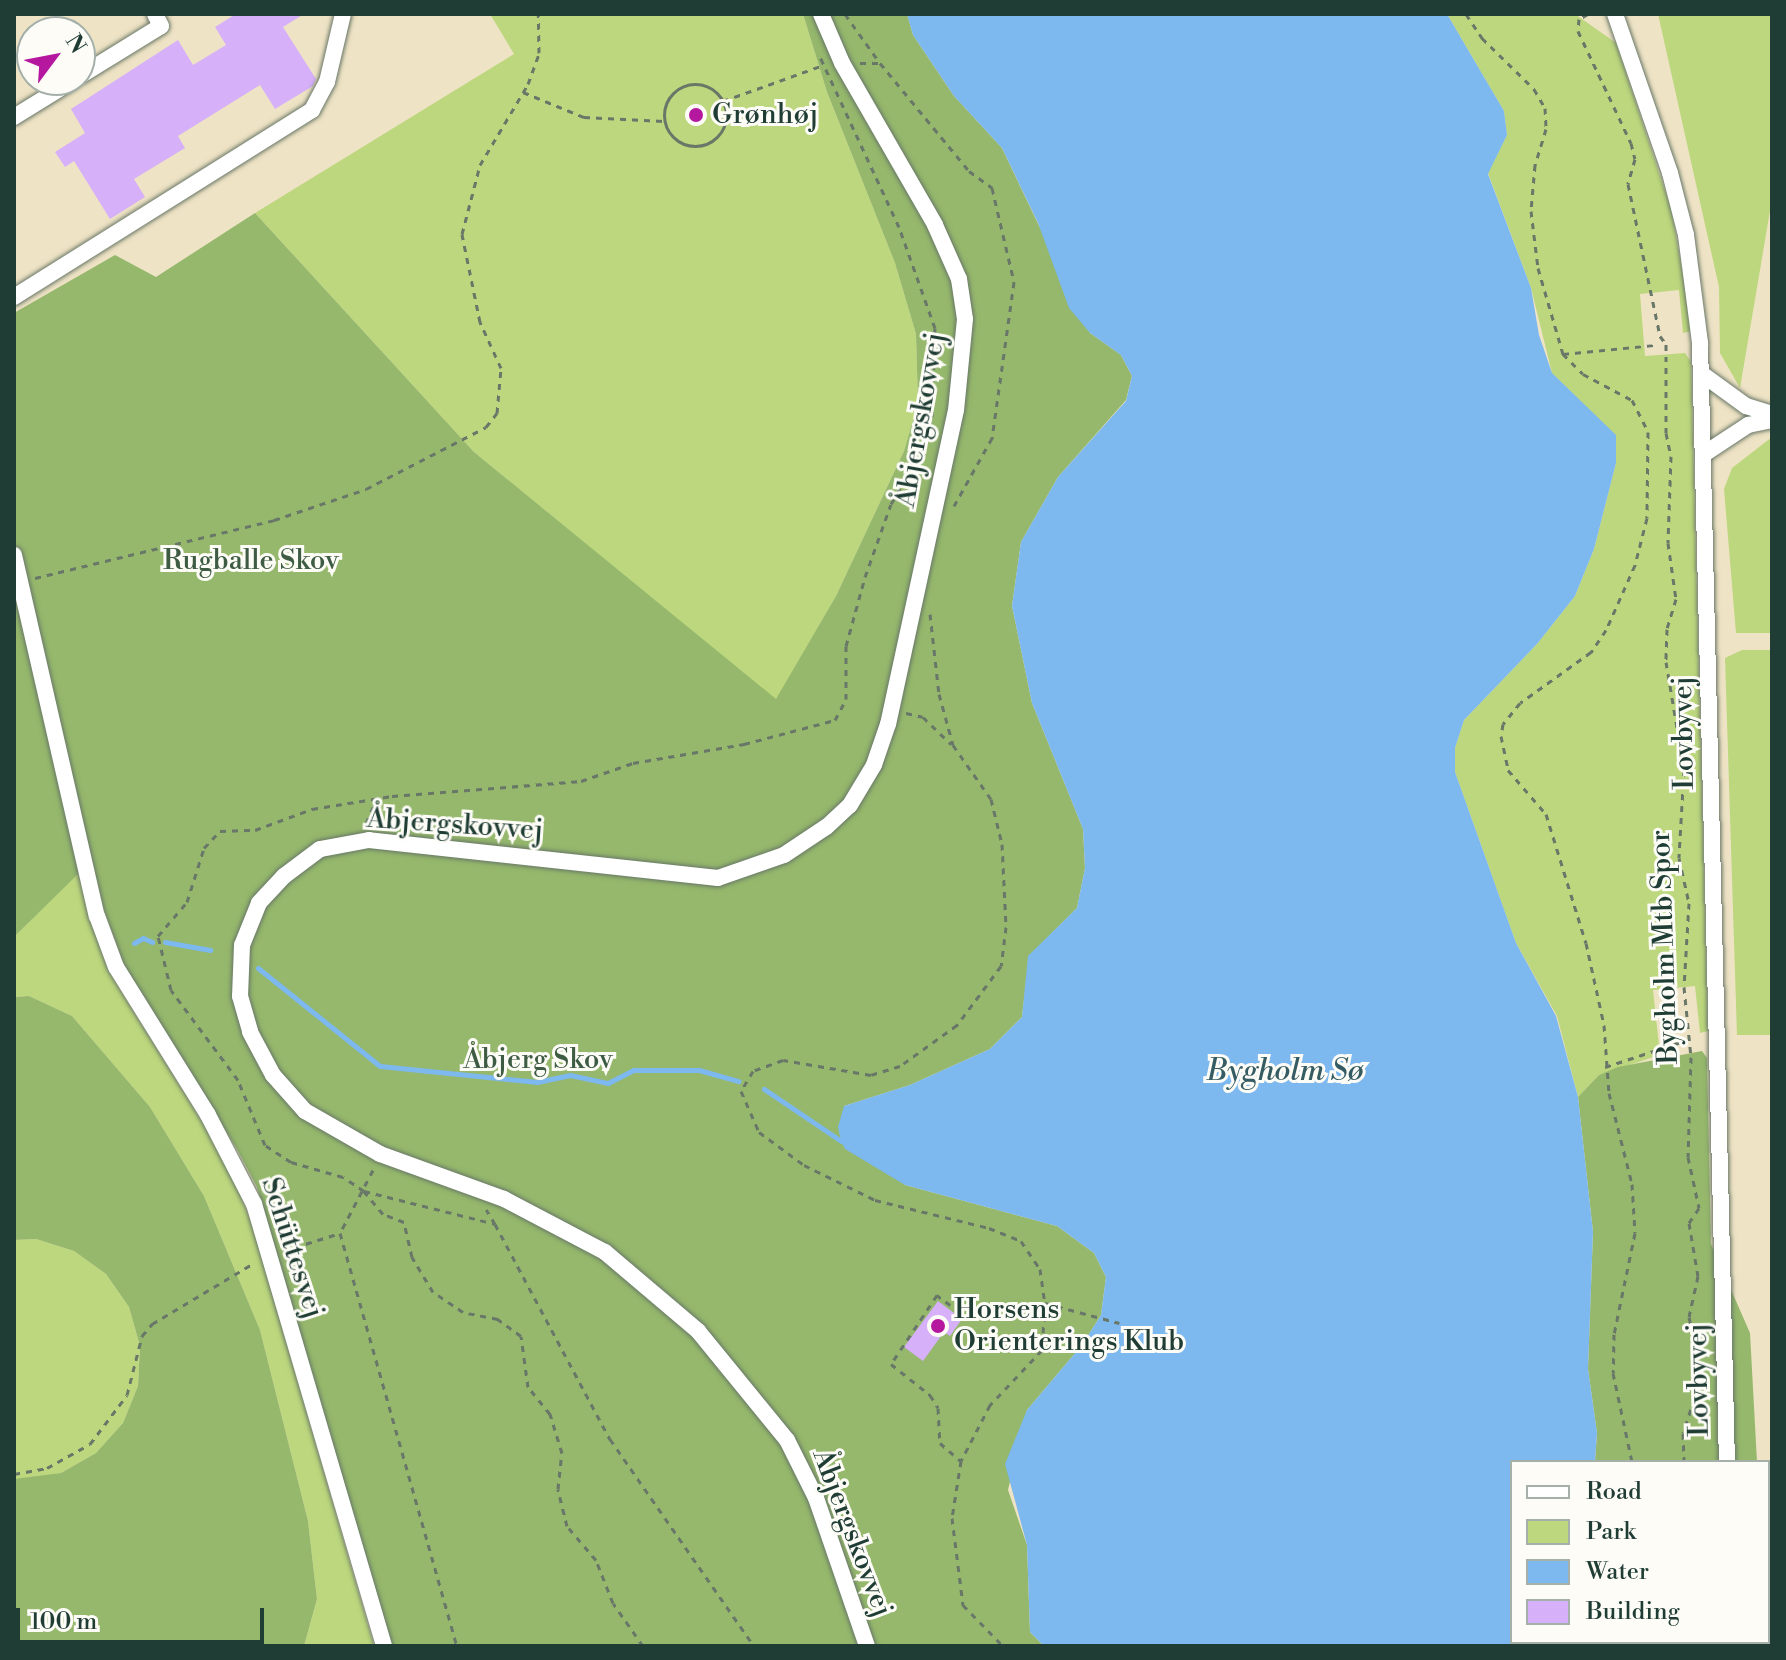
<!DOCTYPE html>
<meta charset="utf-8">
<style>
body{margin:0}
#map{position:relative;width:1786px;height:1660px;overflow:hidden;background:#efe3c5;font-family:"Libre Bodoni",serif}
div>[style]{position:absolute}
.green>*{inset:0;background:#bcd77d}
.forest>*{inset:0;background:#95b86c}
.water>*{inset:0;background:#7db8ef}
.stream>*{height:5px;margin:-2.5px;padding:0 2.5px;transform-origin:2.5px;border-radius:2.5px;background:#7db8ef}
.building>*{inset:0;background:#d6b0f9}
.path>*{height:3px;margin-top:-1.5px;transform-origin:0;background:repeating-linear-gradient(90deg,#687767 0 6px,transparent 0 12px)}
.path>.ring{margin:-1.5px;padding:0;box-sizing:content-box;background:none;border:3px solid #687767;border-radius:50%}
.roads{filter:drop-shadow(0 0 2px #687767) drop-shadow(0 0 2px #687767)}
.minor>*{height:16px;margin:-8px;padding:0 8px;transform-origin:8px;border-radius:8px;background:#fff}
.dots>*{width:22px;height:22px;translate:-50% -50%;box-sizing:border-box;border:4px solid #fdfcf7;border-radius:50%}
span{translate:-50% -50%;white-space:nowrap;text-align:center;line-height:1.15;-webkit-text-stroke:6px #fdfcf7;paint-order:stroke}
.poi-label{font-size:28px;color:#1f3d34}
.left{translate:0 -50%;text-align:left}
.street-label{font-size:28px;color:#1f3d34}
.park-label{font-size:28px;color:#3e5c43}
.water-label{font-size:30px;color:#365c63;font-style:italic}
.frame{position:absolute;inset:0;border:16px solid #1f3d34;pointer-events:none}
.legend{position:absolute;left:1510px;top:1460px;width:260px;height:184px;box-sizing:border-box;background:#fdfcf7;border:2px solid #a4b0a9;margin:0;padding:10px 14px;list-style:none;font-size:24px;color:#1f3d34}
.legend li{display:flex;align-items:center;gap:16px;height:40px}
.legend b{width:40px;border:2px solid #a4b0a9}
.north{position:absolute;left:16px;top:16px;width:80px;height:80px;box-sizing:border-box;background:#fdfcf7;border:2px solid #a4b0a9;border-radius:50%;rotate:58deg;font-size:22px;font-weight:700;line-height:32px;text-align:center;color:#1f3d34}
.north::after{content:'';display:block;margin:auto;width:28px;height:36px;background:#b5179e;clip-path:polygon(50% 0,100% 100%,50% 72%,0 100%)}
.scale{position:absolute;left:16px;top:1608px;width:248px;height:36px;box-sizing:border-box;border:4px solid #1f3d34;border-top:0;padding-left:10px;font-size:24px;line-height:28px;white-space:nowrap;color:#1f3d34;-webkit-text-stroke:6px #fdfcf7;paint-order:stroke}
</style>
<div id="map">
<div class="green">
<div style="clip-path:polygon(490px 14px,803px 14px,827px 92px,895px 263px,916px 334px,918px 403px,904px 451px,836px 596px,776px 700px,474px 452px,255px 213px,514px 54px)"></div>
<div style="clip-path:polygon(1447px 14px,1575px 14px,1616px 43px,1671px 209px,1685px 286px,1691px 331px,1683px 333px,1679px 290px,1640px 294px,1645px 356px,1685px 353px,1691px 362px,1708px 1031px,1700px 1033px,1695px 986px,1653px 990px,1660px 1055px,1599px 1075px,1578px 1097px,1557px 1016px,1516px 943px,1455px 772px,1455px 748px,1464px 720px,1537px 644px,1575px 596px,1594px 549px,1616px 463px,1616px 436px,1552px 373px,1531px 288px,1488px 173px,1507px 135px,1504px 111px)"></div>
<div style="clip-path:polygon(1658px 14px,1772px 14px,1772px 199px,1740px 388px,1720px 353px,1719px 287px)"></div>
<div style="clip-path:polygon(1772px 437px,1772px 633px,1736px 633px,1724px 489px,1732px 468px)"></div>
<div style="clip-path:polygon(1742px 650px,1772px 650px,1772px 1035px,1737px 1035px,1725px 658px)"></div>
<div style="clip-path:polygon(79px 872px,109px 972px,225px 1159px,252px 1224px,374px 1646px,304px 1646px,317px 1599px,308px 1521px,260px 1330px,204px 1196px,150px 1107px,72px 1016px,29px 996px,14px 997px,14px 937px)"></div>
<div style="clip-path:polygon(36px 1239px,74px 1251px,106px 1274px,129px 1307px,140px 1346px,138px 1386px,123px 1423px,96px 1453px,61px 1473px,22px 1480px,14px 1479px,14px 1240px)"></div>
</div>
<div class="forest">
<div style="clip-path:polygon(803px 14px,907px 14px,913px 35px,954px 96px,1002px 148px,1090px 333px,1121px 355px,1132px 376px,1126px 400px,1058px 477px,1021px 542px,1012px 606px,1032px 703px,1083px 829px,1085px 868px,1077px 908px,1029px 956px,1022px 1017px,990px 1049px,910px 1085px,844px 1106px,905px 1185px,1057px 1226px,1094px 1253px,1106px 1277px,1101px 1315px,1082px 1345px,1027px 1410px,1008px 1490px,1027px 1545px,1030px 1632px,1044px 1646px,392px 1646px,257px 1187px,237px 1149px,124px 965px,98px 893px,79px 873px,14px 937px,14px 313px,115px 255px,156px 277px,255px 213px,474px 452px,776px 699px,836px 596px,904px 451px,918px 403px,916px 334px,895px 263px,827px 92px)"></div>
<div style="clip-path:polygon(29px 996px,72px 1016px,150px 1107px,204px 1196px,260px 1330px,308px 1521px,317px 1599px,304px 1646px,14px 1646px,14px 1479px,61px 1473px,96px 1453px,123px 1423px,138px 1386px,140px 1346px,129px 1307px,106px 1274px,74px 1251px,36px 1239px,14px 1240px,14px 997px)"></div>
<div style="clip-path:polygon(1702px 1051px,1707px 1058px,1711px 1244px,1750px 1333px,1757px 1462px,1595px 1462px,1597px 1433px,1588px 1369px,1593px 1232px,1578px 1097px,1599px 1075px,1618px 1067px)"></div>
<div style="clip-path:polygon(1768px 1558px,1772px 1646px,1526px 1646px,1768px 1642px)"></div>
</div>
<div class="water">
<div style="clip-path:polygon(907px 14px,1447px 14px,1504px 111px,1507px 135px,1488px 174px,1531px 288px,1539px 335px,1552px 373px,1616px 435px,1616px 463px,1594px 549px,1575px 596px,1537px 644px,1464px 720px,1455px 748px,1455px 772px,1516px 943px,1556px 1016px,1578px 1097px,1593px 1232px,1588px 1369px,1597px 1433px,1595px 1462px,1512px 1462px,1512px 1642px,1528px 1642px,1526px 1646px,1044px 1646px,1030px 1632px,1027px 1545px,1005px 1464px,1027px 1410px,1082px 1345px,1101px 1315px,1106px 1277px,1094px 1253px,1057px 1226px,905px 1185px,845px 1149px,841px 1141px,838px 1127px,844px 1106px,910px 1085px,990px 1049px,1022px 1017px,1028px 956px,1077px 908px,1085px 868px,1083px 829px,1032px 703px,1012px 606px,1021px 542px,1058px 477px,1126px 401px,1132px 376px,1121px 355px,1090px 333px,1069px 308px,1038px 223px,1002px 148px,954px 96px,913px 35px)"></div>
</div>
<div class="stream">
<div style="left:165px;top:942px;width:46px;rotate:10.1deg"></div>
<div style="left:134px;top:943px;width:10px;rotate:-29deg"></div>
<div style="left:143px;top:938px;width:10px;rotate:24deg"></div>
<div style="left:258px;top:968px;width:156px;rotate:38.8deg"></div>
<div style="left:380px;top:1066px;width:158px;rotate:5.8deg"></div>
<div style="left:537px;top:1082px;width:34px;rotate:-12deg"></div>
<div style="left:570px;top:1075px;width:39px;rotate:12deg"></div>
<div style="left:608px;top:1083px;width:29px;rotate:-27deg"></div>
<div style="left:634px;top:1070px;width:65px"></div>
<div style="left:699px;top:1070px;width:41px;rotate:15.8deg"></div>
<div style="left:764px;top:1089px;width:93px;rotate:34deg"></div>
</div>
<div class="building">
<div style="clip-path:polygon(236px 14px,304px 14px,283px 27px,316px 79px,313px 86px,275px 109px,260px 85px,178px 136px,185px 148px,134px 179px,145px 197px,110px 219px,74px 161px,65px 167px,55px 152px,85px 133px,71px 109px,178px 40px,193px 65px,226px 45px,215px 27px)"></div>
<div style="clip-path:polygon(938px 1301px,962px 1319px,950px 1336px,944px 1332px,923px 1361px,904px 1347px)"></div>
</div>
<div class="path">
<div style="left:845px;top:14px;width:60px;rotate:54.5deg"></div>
<div style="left:1466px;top:14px;width:29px;rotate:56deg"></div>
<div style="left:1482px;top:38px;width:73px;rotate:44.4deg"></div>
<div style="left:1534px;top:89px;width:22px;rotate:60deg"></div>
<div style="left:1545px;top:108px;width:21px;rotate:87deg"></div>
<div style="left:1546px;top:129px;width:38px;rotate:107deg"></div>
<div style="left:1535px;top:165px;width:46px;rotate:95deg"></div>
<div style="left:1531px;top:211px;width:57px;rotate:83deg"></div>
<div style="left:1538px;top:268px;width:90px;rotate:73.8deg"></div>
<div style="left:1563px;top:354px;width:28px;rotate:45deg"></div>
<div style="left:1583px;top:374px;width:55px;rotate:28deg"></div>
<div style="left:1632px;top:400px;width:36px;rotate:63deg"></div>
<div style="left:1648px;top:432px;width:86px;rotate:90.7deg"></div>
<div style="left:1647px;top:518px;width:49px;rotate:104.3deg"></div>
<div style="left:1635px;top:565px;width:71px;rotate:114deg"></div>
<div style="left:1606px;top:630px;width:27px;rotate:124deg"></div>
<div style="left:1591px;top:652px;width:87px;rotate:144.3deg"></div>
<div style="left:1520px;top:703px;width:27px;rotate:129deg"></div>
<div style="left:1503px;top:724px;width:12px;rotate:99deg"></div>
<div style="left:1501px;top:736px;width:35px;rotate:78deg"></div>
<div style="left:1508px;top:770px;width:58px;rotate:49.2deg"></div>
<div style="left:1546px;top:814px;width:135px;rotate:72.8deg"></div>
<div style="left:1586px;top:943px;width:84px;rotate:77.6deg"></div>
<div style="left:1604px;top:1025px;width:68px;rotate:85.8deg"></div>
<div style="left:1609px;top:1093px;width:94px;rotate:75.8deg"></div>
<div style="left:1632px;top:1184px;width:49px;rotate:86.5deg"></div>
<div style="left:1635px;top:1233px;width:103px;rotate:101.7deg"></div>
<div style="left:1614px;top:1334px;width:39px;rotate:91deg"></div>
<div style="left:1613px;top:1373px;width:91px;rotate:77.9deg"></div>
<div style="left:1588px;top:14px;width:10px;rotate:151deg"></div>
<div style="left:1579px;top:19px;width:12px;rotate:95deg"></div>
<div style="left:1578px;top:31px;width:124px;rotate:64.7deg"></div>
<div style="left:1631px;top:143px;width:16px;rotate:76deg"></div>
<div style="left:1635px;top:159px;width:26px;rotate:106deg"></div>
<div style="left:1628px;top:184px;width:155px;rotate:78.1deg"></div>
<div style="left:1660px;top:336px;width:10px;rotate:53deg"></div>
<div style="left:1666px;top:344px;width:89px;rotate:90deg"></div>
<div style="left:1666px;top:433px;width:24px;rotate:78deg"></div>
<div style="left:1671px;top:456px;width:87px;rotate:92deg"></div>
<div style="left:1668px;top:543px;width:57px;rotate:81.9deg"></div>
<div style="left:1676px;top:599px;width:31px;rotate:107deg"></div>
<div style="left:1667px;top:629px;width:33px;rotate:92deg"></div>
<div style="left:1666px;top:662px;width:109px;rotate:80.5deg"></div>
<div style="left:1684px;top:770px;width:88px;rotate:93.3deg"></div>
<div style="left:1679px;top:858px;width:46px;rotate:77.5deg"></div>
<div style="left:1689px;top:903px;width:84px;rotate:93.4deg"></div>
<div style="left:1684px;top:987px;width:70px;rotate:84.3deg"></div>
<div style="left:1691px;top:1057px;width:100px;rotate:91.7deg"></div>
<div style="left:1688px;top:1157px;width:52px;rotate:77.8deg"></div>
<div style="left:1699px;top:1208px;width:18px;rotate:124deg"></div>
<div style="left:1689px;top:1223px;width:54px;rotate:80.4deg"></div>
<div style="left:1698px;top:1276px;width:42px;rotate:102.4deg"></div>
<div style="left:1689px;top:1317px;width:59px;rotate:77.4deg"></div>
<div style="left:1702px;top:1375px;width:61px;rotate:108.1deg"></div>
<div style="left:1683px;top:1433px;width:29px;rotate:88deg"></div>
<div style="left:860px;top:63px;width:20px"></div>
<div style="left:880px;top:63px;width:140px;rotate:50.5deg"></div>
<div style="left:969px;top:171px;width:29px;rotate:36deg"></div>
<div style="left:992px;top:188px;width:97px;rotate:76.8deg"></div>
<div style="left:1014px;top:282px;width:158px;rotate:98deg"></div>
<div style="left:992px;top:438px;width:78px;rotate:119.2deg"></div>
<div class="ring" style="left:664px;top:84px;width:59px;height:59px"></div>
<div style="left:523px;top:92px;width:66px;rotate:22.3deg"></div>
<div style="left:584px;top:117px;width:80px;rotate:2.9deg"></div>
<div style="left:723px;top:101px;width:104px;rotate:-19.7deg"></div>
<div style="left:1563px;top:354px;width:91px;rotate:-5.6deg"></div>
<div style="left:35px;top:578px;width:246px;rotate:-13.6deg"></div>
<div style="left:274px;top:520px;width:97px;rotate:-18.6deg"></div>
<div style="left:366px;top:489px;width:135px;rotate:-27.3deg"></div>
<div style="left:486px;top:427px;width:18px;rotate:-52deg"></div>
<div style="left:497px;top:413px;width:45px;rotate:-84.9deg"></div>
<div style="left:501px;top:368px;width:51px;rotate:-114.5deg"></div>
<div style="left:480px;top:322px;width:90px;rotate:-101.6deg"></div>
<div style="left:462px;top:234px;width:71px;rotate:-75.4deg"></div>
<div style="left:480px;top:165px;width:94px;rotate:-59.3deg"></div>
<div style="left:528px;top:84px;width:33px;rotate:-70deg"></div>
<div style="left:539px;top:53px;width:39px;rotate:-91deg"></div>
<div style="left:930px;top:614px;width:81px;rotate:83.6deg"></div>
<div style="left:939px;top:694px;width:53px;rotate:74.6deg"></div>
<div style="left:953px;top:745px;width:66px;rotate:54.9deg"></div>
<div style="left:991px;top:799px;width:46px;rotate:76.3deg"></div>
<div style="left:1002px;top:844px;width:83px;rotate:87.2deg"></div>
<div style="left:1006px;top:927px;width:39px;rotate:97deg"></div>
<div style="left:1001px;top:966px;width:74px;rotate:126.7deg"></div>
<div style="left:957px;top:1025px;width:70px;rotate:144.3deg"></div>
<div style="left:900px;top:1066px;width:30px;rotate:163deg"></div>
<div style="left:871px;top:1075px;width:89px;rotate:-170.3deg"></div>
<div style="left:783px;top:1060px;width:32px;rotate:160deg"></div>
<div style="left:753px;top:1071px;width:23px;rotate:121deg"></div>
<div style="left:741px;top:1091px;width:45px;rotate:66.3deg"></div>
<div style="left:759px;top:1132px;width:56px;rotate:36.3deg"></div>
<div style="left:804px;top:1165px;width:79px;rotate:26.2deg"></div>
<div style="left:875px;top:1200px;width:117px;rotate:13.8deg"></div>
<div style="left:989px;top:1228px;width:35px;rotate:22deg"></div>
<div style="left:1021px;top:1241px;width:34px;rotate:56deg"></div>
<div style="left:1040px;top:1269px;width:34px;rotate:82deg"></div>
<div style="left:1045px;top:1303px;width:47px;rotate:93.7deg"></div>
<div style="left:1042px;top:1350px;width:76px;rotate:133.4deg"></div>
<div style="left:990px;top:1405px;width:63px;rotate:117.4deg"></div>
<div style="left:961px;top:1461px;width:58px;rotate:99deg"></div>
<div style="left:952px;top:1518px;width:88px;rotate:82.8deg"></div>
<div style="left:963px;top:1605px;width:57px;rotate:45.7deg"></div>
<div style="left:906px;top:713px;width:17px;rotate:13deg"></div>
<div style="left:923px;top:717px;width:39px;rotate:44deg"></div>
<div style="left:366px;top:823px;width:24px;rotate:-66deg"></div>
<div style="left:1605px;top:1067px;width:80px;rotate:-18.2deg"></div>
<div style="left:373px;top:1170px;width:71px;rotate:117.6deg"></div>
<div style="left:340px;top:1233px;width:429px;rotate:74.2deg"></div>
<div style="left:364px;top:1191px;width:135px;rotate:14.1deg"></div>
<div style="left:495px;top:1224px;width:17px;rotate:-121deg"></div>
<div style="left:495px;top:1224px;width:244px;rotate:61.9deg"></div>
<div style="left:610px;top:1439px;width:252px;rotate:55.2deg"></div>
<div style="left:283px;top:1251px;width:60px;rotate:-17.5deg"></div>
<div style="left:1045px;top:1303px;width:77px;rotate:15.1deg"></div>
<div style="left:960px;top:1312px;width:29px;rotate:-144deg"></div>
<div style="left:937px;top:1295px;width:83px;rotate:123.7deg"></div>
<div style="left:891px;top:1364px;width:50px;rotate:38.5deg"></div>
<div style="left:930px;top:1395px;width:15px;rotate:58deg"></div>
<div style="left:938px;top:1408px;width:35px;rotate:87deg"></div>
<div style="left:940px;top:1443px;width:28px;rotate:41deg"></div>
<div style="left:14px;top:1474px;width:34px;rotate:-10deg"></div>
<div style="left:47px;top:1468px;width:49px;rotate:-29.2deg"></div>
<div style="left:90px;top:1444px;width:61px;rotate:-52.9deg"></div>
<div style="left:127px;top:1395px;width:61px;rotate:-75.7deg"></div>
<div style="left:142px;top:1336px;width:16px;rotate:-50deg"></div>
<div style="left:152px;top:1324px;width:119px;rotate:-30.9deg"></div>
<div style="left:643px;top:1646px;width:52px;rotate:-124.9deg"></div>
<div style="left:613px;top:1603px;width:46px;rotate:-111.6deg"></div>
<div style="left:596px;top:1560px;width:45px;rotate:-130.5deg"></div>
<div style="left:567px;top:1526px;width:38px;rotate:-104deg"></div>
<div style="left:558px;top:1489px;width:36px;rotate:-84deg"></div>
<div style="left:562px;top:1453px;width:41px;rotate:-107.1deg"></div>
<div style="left:550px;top:1414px;width:35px;rotate:-129deg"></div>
<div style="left:528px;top:1387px;width:51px;rotate:-97.8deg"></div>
<div style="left:521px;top:1336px;width:29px;rotate:-144deg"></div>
<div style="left:498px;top:1319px;width:36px;rotate:-169deg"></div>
<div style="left:463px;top:1312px;width:36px;rotate:-146deg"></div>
<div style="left:433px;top:1292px;width:41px;rotate:-121deg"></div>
<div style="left:412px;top:1257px;width:36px;rotate:-103deg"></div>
<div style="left:404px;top:1222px;width:22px;rotate:-159deg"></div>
<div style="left:383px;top:1214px;width:30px;rotate:-130deg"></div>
<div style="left:364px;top:1191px;width:25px;rotate:-146deg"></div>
<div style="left:343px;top:1177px;width:54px;rotate:-163.9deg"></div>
<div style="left:291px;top:1162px;width:31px;rotate:-147deg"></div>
<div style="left:265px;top:1145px;width:70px;rotate:-112.6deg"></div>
<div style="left:238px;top:1080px;width:112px;rotate:-126.7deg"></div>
<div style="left:171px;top:990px;width:56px;rotate:-103.5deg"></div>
<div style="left:158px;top:936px;width:45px;rotate:-49.5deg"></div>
<div style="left:187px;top:902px;width:57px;rotate:-72.5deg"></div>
<div style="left:204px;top:848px;width:23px;rotate:-47deg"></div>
<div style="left:220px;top:831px;width:35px;rotate:-2deg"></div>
<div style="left:255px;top:830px;width:61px;rotate:-20.2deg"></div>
<div style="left:312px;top:809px;width:81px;rotate:-9.2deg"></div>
<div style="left:392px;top:796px;width:190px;rotate:-4.5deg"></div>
<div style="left:581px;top:781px;width:55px;rotate:-19.1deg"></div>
<div style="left:633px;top:763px;width:113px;rotate:-9.7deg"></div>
<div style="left:744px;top:744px;width:94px;rotate:-14.8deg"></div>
<div style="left:835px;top:720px;width:24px;rotate:-62deg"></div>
<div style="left:846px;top:699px;width:53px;rotate:-90deg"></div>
<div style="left:846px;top:646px;width:72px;rotate:-74.6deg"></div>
<div style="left:865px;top:577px;width:77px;rotate:-70.4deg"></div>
<div style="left:891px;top:504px;width:63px;rotate:-59.3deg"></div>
<div style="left:923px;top:450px;width:34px;rotate:-75deg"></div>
<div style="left:932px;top:417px;width:89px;rotate:-88.1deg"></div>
<div style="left:935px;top:328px;width:107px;rotate:-109.6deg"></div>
<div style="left:899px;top:227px;width:190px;rotate:-114.9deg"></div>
<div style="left:1553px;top:1646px;width:4px;rotate:-63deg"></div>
<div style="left:1678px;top:1646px;width:5px;rotate:-53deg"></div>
<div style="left:1697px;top:1646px;width:4px;rotate:-63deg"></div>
</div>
<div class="roads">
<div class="minor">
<div style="left:821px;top:14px;width:53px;rotate:66.8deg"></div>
<div style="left:842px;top:63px;width:187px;rotate:60.1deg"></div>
<div style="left:935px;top:225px;width:59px;rotate:66deg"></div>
<div style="left:959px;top:279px;width:40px;rotate:81.5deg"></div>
<div style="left:965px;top:319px;width:91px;rotate:95.6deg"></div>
<div style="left:956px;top:410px;width:321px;rotate:102.2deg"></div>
<div style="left:888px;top:724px;width:43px;rotate:108.9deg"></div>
<div style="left:874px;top:765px;width:47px;rotate:121deg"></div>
<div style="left:850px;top:805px;width:33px;rotate:137deg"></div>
<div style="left:826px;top:827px;width:50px;rotate:146.3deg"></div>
<div style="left:784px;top:855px;width:70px;rotate:160.8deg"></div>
<div style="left:718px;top:878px;width:351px;rotate:-173.8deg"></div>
<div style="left:369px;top:840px;width:50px;rotate:169.6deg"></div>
<div style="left:320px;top:849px;width:45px;rotate:143.1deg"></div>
<div style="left:284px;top:876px;width:37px;rotate:133deg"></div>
<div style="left:259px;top:903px;width:45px;rotate:112deg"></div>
<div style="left:242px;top:945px;width:51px;rotate:92.2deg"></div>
<div style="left:240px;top:996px;width:37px;rotate:74deg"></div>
<div style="left:250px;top:1032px;width:49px;rotate:61.9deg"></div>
<div style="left:273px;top:1075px;width:48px;rotate:48.4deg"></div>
<div style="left:305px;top:1111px;width:86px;rotate:29.8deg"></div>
<div style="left:380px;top:1154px;width:132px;rotate:19.9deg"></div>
<div style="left:504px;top:1199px;width:114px;rotate:27.7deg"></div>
<div style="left:605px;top:1252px;width:122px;rotate:40.3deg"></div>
<div style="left:698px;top:1331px;width:141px;rotate:50.8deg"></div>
<div style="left:787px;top:1440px;width:65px;rotate:63.4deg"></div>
<div style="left:816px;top:1498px;width:157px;rotate:71deg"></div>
<div style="left:1615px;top:14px;width:168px;rotate:70.9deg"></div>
<div style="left:1670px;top:173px;width:64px;rotate:75.5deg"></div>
<div style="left:1686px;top:235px;width:109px;rotate:82.6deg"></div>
<div style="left:1700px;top:343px;width:1119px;rotate:88.62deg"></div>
<div style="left:80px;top:76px;width:95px;rotate:-31.7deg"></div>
<div style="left:161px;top:26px;width:13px;rotate:-117deg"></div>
<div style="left:14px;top:117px;width:70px;rotate:-31.7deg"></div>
<div style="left:14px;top:297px;width:352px;rotate:-32.1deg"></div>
<div style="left:312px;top:110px;width:32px;rotate:-62deg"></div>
<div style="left:327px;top:82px;width:70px;rotate:-76.8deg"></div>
<div style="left:1702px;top:374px;width:54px;rotate:36deg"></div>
<div style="left:1746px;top:406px;width:27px;rotate:17deg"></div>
<div style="left:1704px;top:454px;width:53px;rotate:-33.4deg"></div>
<div style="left:1748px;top:425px;width:25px;rotate:-12deg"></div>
<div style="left:14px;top:555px;width:370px;rotate:77.1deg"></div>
<div style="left:97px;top:916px;width:54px;rotate:69.6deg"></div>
<div style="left:116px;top:967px;width:174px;rotate:58.1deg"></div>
<div style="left:208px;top:1115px;width:100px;rotate:62.7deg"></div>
<div style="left:254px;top:1204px;width:461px;rotate:73.6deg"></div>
<div style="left:1752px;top:1642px;width:4px;rotate:76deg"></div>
</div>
</div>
<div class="dots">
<div style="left:696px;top:115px;background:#b5179e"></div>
<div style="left:938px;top:1326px;background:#b5179e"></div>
</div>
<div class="poi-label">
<span class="left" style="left:712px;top:115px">Grønhøj</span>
<span class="left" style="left:954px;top:1326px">Horsens<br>Orienterings Klub</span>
</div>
<div class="street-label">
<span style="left:921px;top:420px;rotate:-80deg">Åbjergskovvej</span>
<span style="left:1684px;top:733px;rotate:-91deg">Lovbyvej</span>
<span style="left:455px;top:825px;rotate:4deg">Åbjergskovvej</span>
<span style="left:1665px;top:947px;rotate:-92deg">Bygholm Mtb Spor</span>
<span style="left:292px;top:1248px;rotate:72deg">Schüttesvej</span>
<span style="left:1699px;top:1380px;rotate:-91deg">Lovbyvej</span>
<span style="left:852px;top:1533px;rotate:69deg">Åbjergskovvej</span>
</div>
<div class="park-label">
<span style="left:251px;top:561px">Rugballe Skov</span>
<span style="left:538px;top:1060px">Åbjerg Skov</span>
</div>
<div class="water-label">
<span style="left:1285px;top:1071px">Bygholm Sø</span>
</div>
<div class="frame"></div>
<ul class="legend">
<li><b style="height:10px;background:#fff"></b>Road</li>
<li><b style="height:22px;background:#bcd77d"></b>Park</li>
<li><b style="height:22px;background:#7db8ef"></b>Water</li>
<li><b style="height:22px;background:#d6b0f9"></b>Building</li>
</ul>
<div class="north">N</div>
<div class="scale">100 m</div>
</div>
